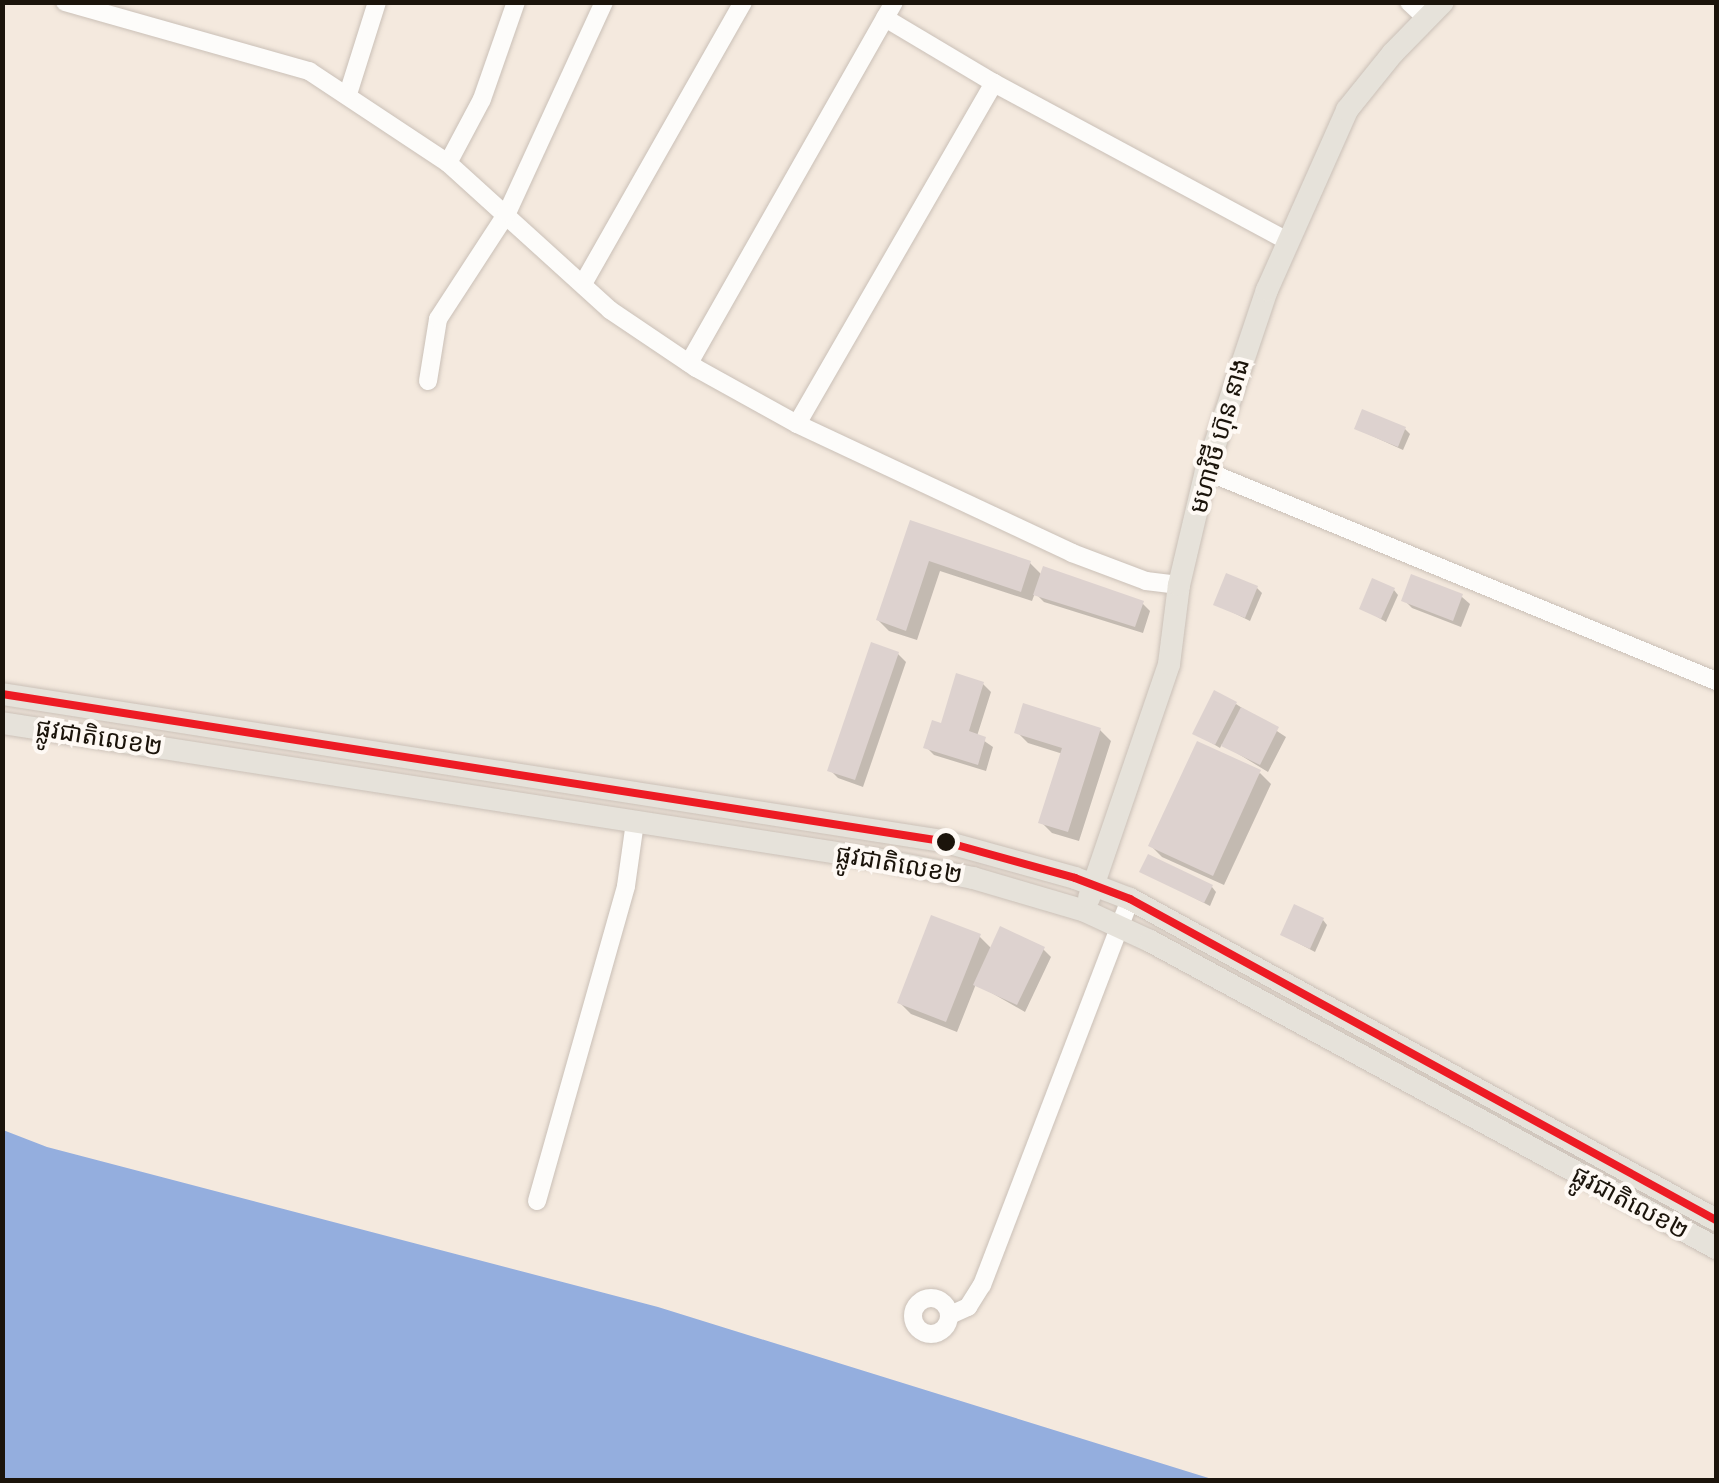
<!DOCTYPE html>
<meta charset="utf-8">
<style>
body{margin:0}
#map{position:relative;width:1719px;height:1483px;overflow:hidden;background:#f4e9de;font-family:"Fira Sans Condensed","Noto Sans Khmer",sans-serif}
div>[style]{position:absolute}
.water>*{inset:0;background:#94aede}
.shadow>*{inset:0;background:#0003}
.building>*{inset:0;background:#ddd2cf}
.roads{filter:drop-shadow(0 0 2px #cac0b7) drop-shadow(0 0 2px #cac0b7)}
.minor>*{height:18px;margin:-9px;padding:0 9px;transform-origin:9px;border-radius:9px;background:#fdfcfa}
.minor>.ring{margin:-9px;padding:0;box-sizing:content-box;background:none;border:18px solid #fdfcfa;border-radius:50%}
.major>*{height:22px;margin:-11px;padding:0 11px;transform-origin:11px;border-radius:11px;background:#e6e2da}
.bus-1>*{height:8px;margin:-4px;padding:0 4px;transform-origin:4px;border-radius:4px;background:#ed1b24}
.dots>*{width:28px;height:28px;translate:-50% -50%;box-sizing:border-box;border:5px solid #fef9f4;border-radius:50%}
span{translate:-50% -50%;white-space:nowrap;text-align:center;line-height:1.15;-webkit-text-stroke:8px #fef9f4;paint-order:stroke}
.street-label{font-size:25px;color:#1b140b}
.frame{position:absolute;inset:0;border:5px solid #1b140b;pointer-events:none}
</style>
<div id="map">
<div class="water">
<div style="clip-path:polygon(3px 1130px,47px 1147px,658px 1307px,1215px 1480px,3px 1480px)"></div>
</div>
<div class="shadow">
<div style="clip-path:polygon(1357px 429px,1405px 429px,1410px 434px,1403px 450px)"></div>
<div style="clip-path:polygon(911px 523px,1030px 563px,1042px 575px,1142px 603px,1150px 611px,1143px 633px,1044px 602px,1035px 593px,1032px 601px,940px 571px,917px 640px,889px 631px,878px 620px)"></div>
<div style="clip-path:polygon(1257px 588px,1262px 593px,1250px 621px,1216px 604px)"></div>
<div style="clip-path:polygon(1394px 590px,1398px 595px,1386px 622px,1362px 608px)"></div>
<div style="clip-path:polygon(1462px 597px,1470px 604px,1461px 627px,1412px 608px,1404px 600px)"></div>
<div style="clip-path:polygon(898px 654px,906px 662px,863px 787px,838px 778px,830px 770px)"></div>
<div style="clip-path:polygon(983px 684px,991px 692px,977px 736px,993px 747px,986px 771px,934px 755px,926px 747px)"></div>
<div style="clip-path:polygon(1236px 704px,1286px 737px,1268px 772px,1222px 744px,1220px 748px,1195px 733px)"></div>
<div style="clip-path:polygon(1100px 730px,1111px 741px,1079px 841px,1052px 833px,1041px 822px,1063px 754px,1028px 743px,1017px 732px)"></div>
<div style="clip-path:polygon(1260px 773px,1271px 784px,1224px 885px,1162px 857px,1151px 846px)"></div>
<div style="clip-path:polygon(1142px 871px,1212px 887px,1216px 892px,1210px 906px)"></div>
<div style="clip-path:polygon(1323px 920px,1327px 925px,1315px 952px,1283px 935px)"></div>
<div style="clip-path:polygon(979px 936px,992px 949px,1043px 949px,1051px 957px,1025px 1012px,976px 984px,957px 1032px,911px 1014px,900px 1003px)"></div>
</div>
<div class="building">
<div style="clip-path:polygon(1362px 409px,1406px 427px,1398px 447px,1354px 429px)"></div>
<div style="clip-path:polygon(910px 520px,1031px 561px,1021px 592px,929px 561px,906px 631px,876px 620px)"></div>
<div style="clip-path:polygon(1043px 566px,1144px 601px,1135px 627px,1033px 595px)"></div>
<div style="clip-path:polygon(1226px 573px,1258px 586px,1245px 618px,1213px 605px)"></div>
<div style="clip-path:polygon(1411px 574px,1463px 594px,1453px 621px,1401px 601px)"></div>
<div style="clip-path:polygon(1372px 578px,1395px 588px,1381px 619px,1359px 609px)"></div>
<div style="clip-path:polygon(871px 642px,899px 652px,855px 780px,827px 771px)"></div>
<div style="clip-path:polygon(956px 673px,984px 682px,969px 731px,986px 737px,978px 765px,923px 748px,932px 720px,941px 723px)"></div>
<div style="clip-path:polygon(1214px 690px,1237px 702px,1215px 745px,1192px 734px)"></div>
<div style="clip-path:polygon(1023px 703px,1101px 728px,1068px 832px,1038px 823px,1062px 748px,1014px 733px)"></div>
<div style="clip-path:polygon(1241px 707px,1279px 727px,1260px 765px,1221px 746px)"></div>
<div style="clip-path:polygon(1197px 741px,1261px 770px,1213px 876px,1148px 846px)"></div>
<div style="clip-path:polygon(1148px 854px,1213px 885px,1204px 903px,1139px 872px)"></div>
<div style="clip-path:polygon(1294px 904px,1324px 918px,1310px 949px,1280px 935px)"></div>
<div style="clip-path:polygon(931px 915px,981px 934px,946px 1022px,897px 1003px)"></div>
<div style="clip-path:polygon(1000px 926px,1045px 947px,1017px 1005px,973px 985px)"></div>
</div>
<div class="roads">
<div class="minor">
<div style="left:65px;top:2px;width:254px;rotate:15.8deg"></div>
<div style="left:309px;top:71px;width:167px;rotate:33.5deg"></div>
<div style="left:448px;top:163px;width:219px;rotate:42.2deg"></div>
<div style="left:610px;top:310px;width:104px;rotate:34deg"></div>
<div style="left:696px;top:368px;width:115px;rotate:29deg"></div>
<div style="left:797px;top:424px;width:304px;rotate:25.1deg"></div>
<div style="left:1072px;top:553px;width:79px;rotate:20.7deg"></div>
<div style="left:1146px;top:581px;width:33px;rotate:7deg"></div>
<div style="left:1409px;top:2px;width:25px;rotate:43deg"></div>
<div style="left:885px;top:18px;width:127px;rotate:30.8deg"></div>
<div style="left:994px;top:83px;width:333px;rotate:28.3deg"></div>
<div style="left:348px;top:94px;width:96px;rotate:-72.5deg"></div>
<div style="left:448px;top:163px;width:72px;rotate:-62deg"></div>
<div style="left:482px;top:99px;width:103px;rotate:-70.7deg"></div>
<div style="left:584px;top:282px;width:322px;rotate:-60.4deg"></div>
<div style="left:689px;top:363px;width:415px;rotate:-60.4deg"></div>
<div style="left:428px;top:381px;width:63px;rotate:-80.8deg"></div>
<div style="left:438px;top:319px;width:126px;rotate:-56.9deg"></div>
<div style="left:507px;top:213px;width:232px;rotate:-65.3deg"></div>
<div style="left:797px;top:424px;width:394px;rotate:-60deg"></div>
<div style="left:1206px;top:471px;width:552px;rotate:22.38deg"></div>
<div style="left:537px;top:1201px;width:327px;rotate:-74.2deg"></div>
<div style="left:626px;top:886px;width:65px;rotate:-82deg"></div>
<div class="ring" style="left:913px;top:1298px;width:18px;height:18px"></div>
<div style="left:950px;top:1315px;width:20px;rotate:-24deg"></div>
<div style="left:968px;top:1307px;width:26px;rotate:-58deg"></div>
<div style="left:982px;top:1285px;width:413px;rotate:-69deg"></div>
</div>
<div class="major">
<div style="left:2px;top:694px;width:951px;rotate:8.89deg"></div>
<div style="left:942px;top:841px;width:138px;rotate:15.5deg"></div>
<div style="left:1075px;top:878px;width:59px;rotate:20.9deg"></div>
<div style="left:1130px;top:899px;width:668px;rotate:28.71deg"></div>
<div style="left:2px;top:723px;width:885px;rotate:8.84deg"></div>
<div style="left:876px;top:859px;width:99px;rotate:11.1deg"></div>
<div style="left:973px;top:878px;width:117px;rotate:16.4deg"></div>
<div style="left:1085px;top:911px;width:72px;rotate:24.8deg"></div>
<div style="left:1150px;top:941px;width:644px;rotate:28.48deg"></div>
<div style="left:1089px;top:898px;width:247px;rotate:-71.1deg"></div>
<div style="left:1169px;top:664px;width:80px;rotate:-82.8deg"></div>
<div style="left:1179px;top:585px;width:117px;rotate:-76.7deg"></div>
<div style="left:1206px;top:471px;width:191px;rotate:-71.4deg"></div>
<div style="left:1267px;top:290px;width:197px;rotate:-66deg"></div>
<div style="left:1347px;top:110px;width:73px;rotate:-51.1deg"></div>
<div style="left:1393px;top:53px;width:71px;rotate:-45.6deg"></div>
</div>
</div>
<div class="bus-1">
<div style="left:2px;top:694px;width:951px;rotate:8.89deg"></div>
<div style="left:942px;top:841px;width:138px;rotate:15.5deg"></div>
<div style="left:1075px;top:878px;width:59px;rotate:20.9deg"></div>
<div style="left:1130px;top:899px;width:668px;rotate:28.71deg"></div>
</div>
<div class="dots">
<div style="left:946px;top:842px;background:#1b140b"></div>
</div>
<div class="street-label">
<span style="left:1220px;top:436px;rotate:-74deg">មហាវិថី ហ៊ុន នាង</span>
<span style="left:99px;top:738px;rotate:9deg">ផ្លូវជាតិលេខ២</span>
<span style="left:899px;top:865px;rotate:10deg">ផ្លូវជាតិលេខ២</span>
<span style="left:1630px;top:1203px;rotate:28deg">ផ្លូវជាតិលេខ២</span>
</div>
<div class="frame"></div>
</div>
